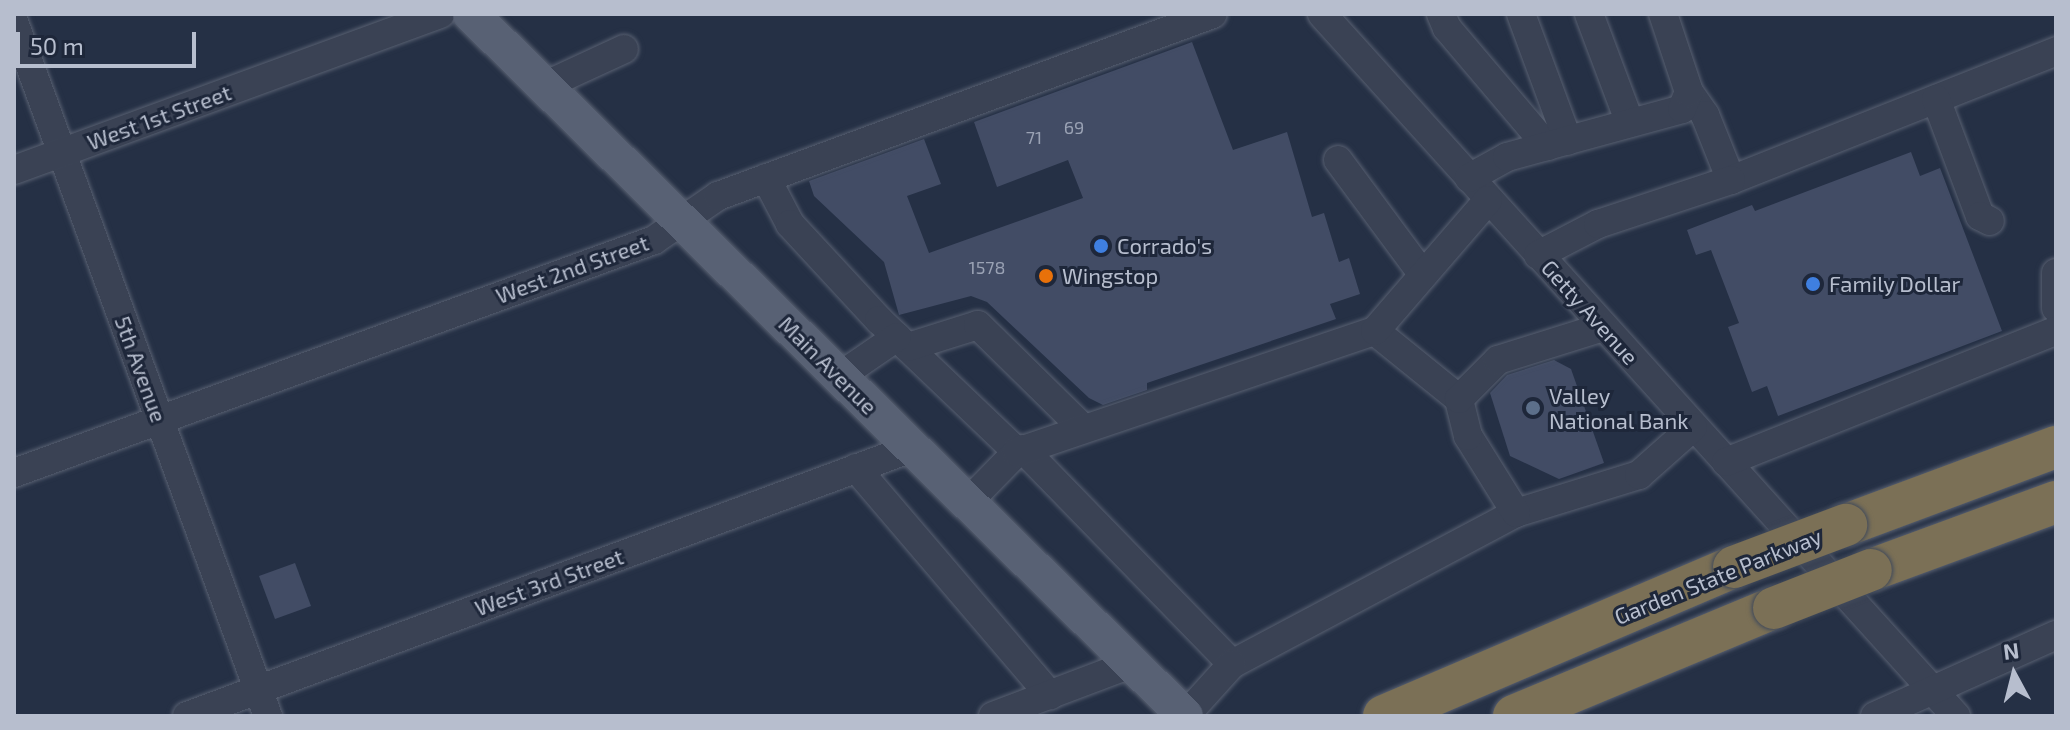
<!DOCTYPE html>
<style>
body{margin:0}
#map{position:relative;width:2070px;height:730px;overflow:hidden;background:#253045;font-family:"Exo 2",sans-serif}
div>[style]{position:absolute}
.building>*{inset:0;background:#424c65}
.roads{filter:drop-shadow(0 0 2px #586071) drop-shadow(0 0 2px #586071)}
.minor>*{height:28px;margin:-14px;padding:0 14px;transform-origin:14px;border-radius:14px;background:#3a4254}
.major>*{height:36px;margin:-18px;padding:0 18px;transform-origin:18px;border-radius:18px;background:#586174}
.highway>*{height:42px;margin:-21px;padding:0 21px;transform-origin:21px;border-radius:21px;background:#7b7056}
.bridges{filter:drop-shadow(0 0 2px #414a5b) drop-shadow(0 0 2px #414a5b)}
.highway-bridge>*{height:42px;margin:-21px;padding:0 21px;transform-origin:21px;border-radius:21px;background:#7b7056}
.dots>*{width:22px;height:22px;translate:-50% -50%;box-sizing:border-box;border:4px solid #1e273a;border-radius:50%}
span{translate:-50% -50%;white-space:nowrap;text-align:center;line-height:1.15;-webkit-text-stroke:6px #1e273a;paint-order:stroke}
.number-label{font-size:18px;color:#9aa2b4}
.number-label span{-webkit-text-stroke-width:0}
.street-label{font-size:22px;color:#b7bece}
.poi-label{font-size:22px;color:#b7bece}
.left{translate:0 -50%;text-align:left}
.frame{position:absolute;inset:0;border:16px solid #b7bece;pointer-events:none}
.north{position:absolute;left:1974px;top:634px;width:80px;height:80px;-webkit-text-stroke:6px #1e273a;paint-order:stroke;rotate:353deg;font-size:22px;font-weight:700;line-height:32px;text-align:center;color:#b7bece}
.north::after{content:'';display:block;margin:auto;width:28px;height:36px;background:#b7bece;clip-path:polygon(50% 0,100% 100%,50% 72%,0 100%)}
.scale{position:absolute;left:16px;top:32px;width:180px;height:36px;box-sizing:border-box;border:4px solid #b7bece;border-top:0;padding-left:10px;font-size:24px;line-height:28px;white-space:nowrap;color:#b7bece;-webkit-text-stroke:6px #1e273a;paint-order:stroke}
</style>
<div id="map">
<div class="building">
<div style="clip-path:polygon(1192px 42px,1233px 150px,1287px 132px,1312px 217px,1324px 213px,1339px 262px,1349px 258px,1360px 294px,1330px 304px,1336px 319px,1147px 383px,1147px 390px,1103px 405px,1089px 398px,987px 302px,971px 296px,899px 315px,884px 262px,814px 196px,809px 181px,924px 139px,941px 184px,907px 196px,929px 253px,1083px 198px,1068px 160px,997px 187px,974px 122px)"></div>
<div style="clip-path:polygon(1911px 152px,1920px 176px,1940px 168px,2002px 331px,1778px 416px,1767px 386px,1752px 392px,1728px 327px,1739px 323px,1711px 250px,1696px 255px,1687px 230px,1752px 205px,1755px 211px)"></div>
<div style="clip-path:polygon(1554px 360px,1571px 369px,1604px 463px,1559px 479px,1510px 456px,1490px 393px,1507px 375px)"></div>
<div style="clip-path:polygon(295px 563px,311px 606px,275px 619px,259px 576px)"></div>
</div>
<div class="roads">
<div class="minor">
<div style="left:1322px;top:14px;width:946px;rotate:47.91deg"></div>
<div style="left:1441px;top:14px;width:15px;rotate:67deg"></div>
<div style="left:1447px;top:28px;width:155px;rotate:49.7deg"></div>
<div style="left:1521px;top:14px;width:135px;rotate:69.7deg"></div>
<div style="left:1589px;top:14px;width:116px;rotate:69.4deg"></div>
<div style="left:14px;top:22px;width:739px;rotate:69.9deg"></div>
<div style="left:544px;top:86px;width:88px;rotate:-24.8deg"></div>
<div style="left:1689px;top:92px;width:28px;rotate:55deg"></div>
<div style="left:1705px;top:115px;width:70px;rotate:68.2deg"></div>
<div style="left:1731px;top:180px;width:350px;rotate:-21.6deg"></div>
<div style="left:1936px;top:99px;width:125px;rotate:69.4deg"></div>
<div style="left:1980px;top:216px;width:11px;rotate:27deg"></div>
<div style="left:1338px;top:160px;width:143px;rotate:53.5deg"></div>
<div style="left:14px;top:170px;width:454px;rotate:-20.1deg"></div>
<div style="left:766px;top:178px;width:52px;rotate:62.4deg"></div>
<div style="left:790px;top:224px;width:131px;rotate:47.2deg"></div>
<div style="left:879px;top:320px;width:191px;rotate:43.7deg"></div>
<div style="left:1469px;top:178px;width:43px;rotate:-28.9deg"></div>
<div style="left:1507px;top:157px;width:181px;rotate:-15.3deg"></div>
<div style="left:1682px;top:109px;width:18px;rotate:-68deg"></div>
<div style="left:1689px;top:92px;width:82px;rotate:-108.4deg"></div>
<div style="left:1538px;top:255px;width:68px;rotate:-27.3deg"></div>
<div style="left:1598px;top:224px;width:140px;rotate:-18.3deg"></div>
<div style="left:2056px;top:273px;width:35px;rotate:90deg"></div>
<div style="left:1375px;top:331px;width:108px;rotate:39deg"></div>
<div style="left:908px;top:347px;width:73px;rotate:-17.4deg"></div>
<div style="left:978px;top:325px;width:148px;rotate:44.5deg"></div>
<div style="left:840px;top:376px;width:69px;rotate:-34.4deg"></div>
<div style="left:1023px;top:449px;width:300px;rotate:45.8deg"></div>
<div style="left:1232px;top:664px;width:322px;rotate:-28deg"></div>
<div style="left:1516px;top:513px;width:129px;rotate:-17.2deg"></div>
<div style="left:1639px;top:475px;width:72px;rotate:-41.6deg"></div>
<div style="left:1726px;top:462px;width:355px;rotate:-21.7deg"></div>
<div style="left:856px;top:468px;width:299px;rotate:49.5deg"></div>
<div style="left:14px;top:473px;width:681px;rotate:-20deg"></div>
<div style="left:654px;top:240px;width:78px;rotate:-34.5deg"></div>
<div style="left:718px;top:196px;width:527px;rotate:-20.19deg"></div>
<div style="left:968px;top:502px;width:70px;rotate:-45.6deg"></div>
<div style="left:1017px;top:452px;width:378px;rotate:-18.7deg"></div>
<div style="left:1375px;top:331px;width:173px;rotate:-49.2deg"></div>
<div style="left:1516px;top:513px;width:91px;rotate:-121.9deg"></div>
<div style="left:1468px;top:436px;width:38px;rotate:-104deg"></div>
<div style="left:1459px;top:399px;width:55px;rotate:-45deg"></div>
<div style="left:1498px;top:360px;width:110px;rotate:-17.4deg"></div>
<div style="left:187px;top:716px;width:773px;rotate:-20.29deg"></div>
<div style="left:993px;top:716px;width:144px;rotate:-20.7deg"></div>
<div style="left:1185px;top:716px;width:70px;rotate:-47.9deg"></div>
<div style="left:1875px;top:716px;width:198px;rotate:-24.1deg"></div>
</div>
<div class="major">
<div style="left:471px;top:14px;width:1001px;rotate:44.51deg"></div>
</div>
<div class="highway">
<div style="left:1846px;top:525px;width:224px;rotate:-20.4deg"></div>
<div style="left:1871px;top:570px;width:197px;rotate:-20.2deg"></div>
<div style="left:1384px;top:716px;width:380px;rotate:-23.1deg"></div>
<div style="left:1514px;top:716px;width:282px;rotate:-22.6deg"></div>
</div>
</div>
<div class="bridges">
<div class="highway-bridge">
<div style="left:1734px;top:567px;width:120px;rotate:-20.6deg"></div>
<div style="left:1774px;top:608px;width:104px;rotate:-21.4deg"></div>
</div>
</div>
<div class="dots">
<div style="left:1101px;top:246px;background:#3f7fe0"></div>
<div style="left:1046px;top:276px;background:#e8710a"></div>
<div style="left:1813px;top:284px;background:#3f7fe0"></div>
<div style="left:1533px;top:408px;background:#5c6f8a"></div>
</div>
<div class="number-label">
<span style="left:1074px;top:127px">69</span>
<span style="left:1034px;top:137px">71</span>
<span style="left:987px;top:267px">1578</span>
</div>
<div class="street-label">
<span style="left:159px;top:117px;rotate:-20deg">West 1st Street</span>
<span style="left:572px;top:269px;rotate:-20deg">West 2nd Street</span>
<span style="left:1590px;top:312px;rotate:48deg">Getty Avenue</span>
<span style="left:828px;top:365px;rotate:45deg">Main Avenue</span>
<span style="left:141px;top:369px;rotate:70deg">5th Avenue</span>
<span style="left:1718px;top:576px;rotate:-22deg">Garden State Parkway</span>
<span style="left:549px;top:582px;rotate:-20deg">West 3rd Street</span>
</div>
<div class="poi-label">
<span class="left" style="left:1117px;top:246px">Corrado's</span>
<span class="left" style="left:1062px;top:276px">Wingstop</span>
<span class="left" style="left:1829px;top:284px">Family Dollar</span>
<span class="left" style="left:1549px;top:408px">Valley<br>National Bank</span>
</div>
<div class="frame"></div>
<div class="north">N</div>
<div class="scale">50 m</div>
</div>
